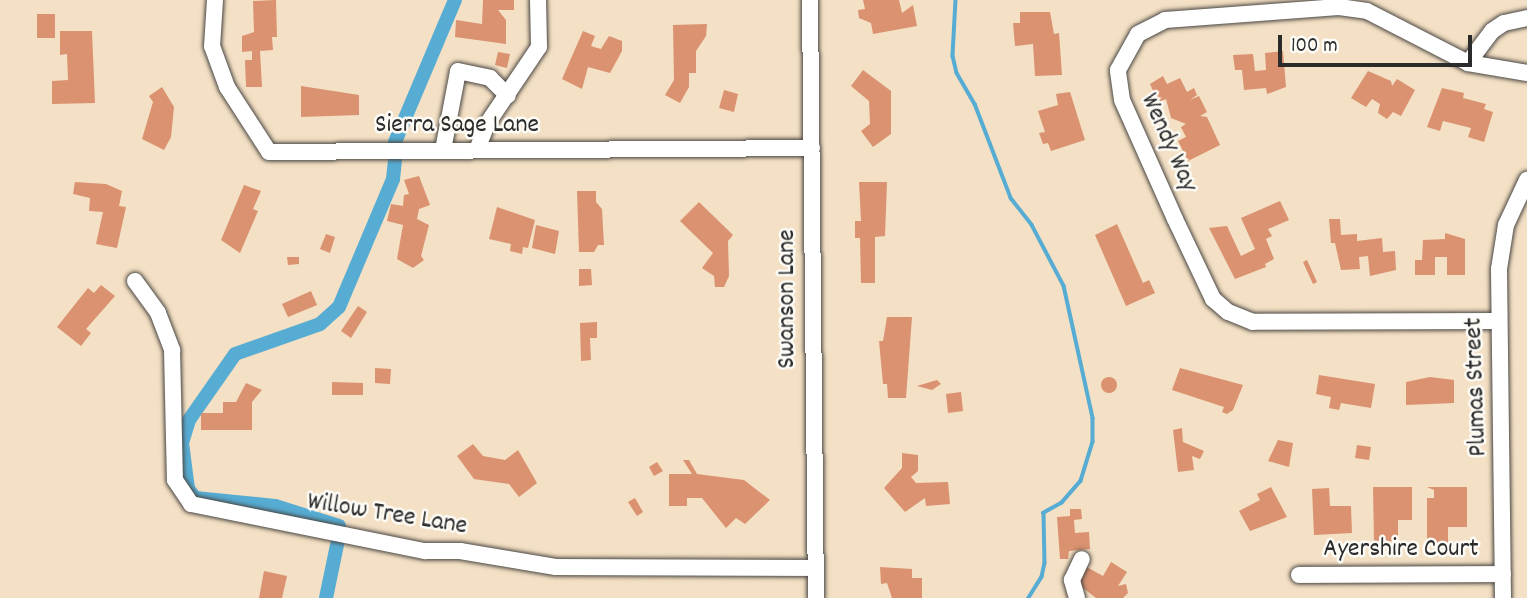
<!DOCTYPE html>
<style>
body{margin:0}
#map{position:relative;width:1527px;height:598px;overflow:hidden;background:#f4e0c4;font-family:Dekko,sans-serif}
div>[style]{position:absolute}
.stream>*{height:3.5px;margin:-1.75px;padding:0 1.75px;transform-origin:1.75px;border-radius:1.75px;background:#57acd3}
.canal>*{height:14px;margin:-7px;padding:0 7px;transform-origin:7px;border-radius:7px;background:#57acd3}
.building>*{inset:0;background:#da9270}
.round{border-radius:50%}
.roads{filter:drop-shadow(0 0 2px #494642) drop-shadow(0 0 2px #494642)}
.minor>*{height:16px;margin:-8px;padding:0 8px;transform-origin:8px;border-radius:8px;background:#fff}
span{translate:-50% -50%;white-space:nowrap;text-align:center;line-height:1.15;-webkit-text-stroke:5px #fdfcf7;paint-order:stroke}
.street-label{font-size:26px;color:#2b2b2b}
.scale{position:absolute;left:1278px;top:35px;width:194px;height:32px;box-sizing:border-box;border:4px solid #2b2b2b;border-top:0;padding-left:9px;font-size:21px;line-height:24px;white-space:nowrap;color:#2b2b2b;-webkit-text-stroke:5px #fdfcf7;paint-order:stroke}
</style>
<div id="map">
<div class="stream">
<div style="left:956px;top:0;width:56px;rotate:93.1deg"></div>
<div style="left:953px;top:56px;width:17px;rotate:77deg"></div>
<div style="left:957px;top:73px;width:36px;rotate:60deg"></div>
<div style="left:975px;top:104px;width:101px;rotate:69deg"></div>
<div style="left:1011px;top:198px;width:34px;rotate:52deg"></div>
<div style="left:1032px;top:225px;width:69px;rotate:62.3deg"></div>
<div style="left:1064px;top:286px;width:135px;rotate:77.6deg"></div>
<div style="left:1093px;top:418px;width:24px;rotate:90deg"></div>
<div style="left:1093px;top:442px;width:41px;rotate:107.1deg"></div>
<div style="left:1081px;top:481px;width:29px;rotate:131deg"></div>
<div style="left:1062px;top:503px;width:21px;rotate:151deg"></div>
<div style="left:1044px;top:513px;width:50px;rotate:88.9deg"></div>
<div style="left:1045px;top:563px;width:14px;rotate:102deg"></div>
<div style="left:1042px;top:577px;width:25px;rotate:122deg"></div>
</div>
<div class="canal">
<div style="left:395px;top:142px;width:154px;rotate:-67.1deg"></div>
<div style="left:339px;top:526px;width:67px;rotate:-162.6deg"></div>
<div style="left:275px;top:506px;width:80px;rotate:-174.3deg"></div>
<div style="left:195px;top:498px;width:11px;rotate:-128deg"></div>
<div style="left:188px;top:489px;width:46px;rotate:-97.4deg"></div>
<div style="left:182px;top:443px;width:24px;rotate:-73deg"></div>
<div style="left:189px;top:420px;width:80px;rotate:-55.1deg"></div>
<div style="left:235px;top:354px;width:90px;rotate:-19.4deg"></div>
<div style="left:320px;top:324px;width:25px;rotate:-42deg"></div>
<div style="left:339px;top:307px;width:139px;rotate:-67.1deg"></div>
<div style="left:393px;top:179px;width:20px;rotate:-84deg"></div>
<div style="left:326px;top:598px;width:54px;rotate:-78.3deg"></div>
</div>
<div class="building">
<div style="clip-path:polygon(276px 0,277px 37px,272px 37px,273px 50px,260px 51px,262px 87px,246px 87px,245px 60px,252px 60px,252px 51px,242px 52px,242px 36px,254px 32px,253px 1px)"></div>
<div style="clip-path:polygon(483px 0,514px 0,514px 10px,498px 10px,506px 20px,506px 44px,455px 37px,456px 20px,482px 24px)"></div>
<div style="clip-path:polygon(863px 0,899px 0,902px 13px,913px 5px,917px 26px,873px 34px,871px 23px,859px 18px,858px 10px,865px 9px)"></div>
<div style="clip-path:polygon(1020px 12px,1050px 12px,1054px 34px,1059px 33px,1062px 75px,1035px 76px,1033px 44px,1015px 46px,1013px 23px,1020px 23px)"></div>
<div style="clip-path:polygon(37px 14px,55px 14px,55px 38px,37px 38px)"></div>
<div style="clip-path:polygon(707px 24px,706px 36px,696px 51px,696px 73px,689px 73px,689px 87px,680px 103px,665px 95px,674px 80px,673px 25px)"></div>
<div style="clip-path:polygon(60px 31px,92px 31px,95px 103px,52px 104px,52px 81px,68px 80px,67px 54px,60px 55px)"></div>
<div style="clip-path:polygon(583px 31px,595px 36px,591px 46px,601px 49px,609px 36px,622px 41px,622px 51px,610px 73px,588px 67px,582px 89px,562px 79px)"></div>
<div style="clip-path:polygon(1283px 51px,1286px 87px,1267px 94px,1266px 88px,1244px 90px,1242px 70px,1235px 70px,1233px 55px,1253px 54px,1255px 71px,1266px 70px,1265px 53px)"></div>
<div style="clip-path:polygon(498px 52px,510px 54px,507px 68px,495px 65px)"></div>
<div style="clip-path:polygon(863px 70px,891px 91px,891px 134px,873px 147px,861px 131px,870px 124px,869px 101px,851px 86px)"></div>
<div style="clip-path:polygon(1368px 71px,1391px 81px,1392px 86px,1397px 79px,1415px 90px,1401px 116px,1393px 112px,1387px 119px,1378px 113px,1380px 104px,1372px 99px,1366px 107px,1351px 98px)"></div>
<div style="clip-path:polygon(1163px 76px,1167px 84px,1180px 78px,1187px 92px,1194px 88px,1197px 95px,1190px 100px,1199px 96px,1207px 112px,1200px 116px,1207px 117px,1220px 145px,1188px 161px,1178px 141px,1186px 137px,1181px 127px,1186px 124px,1171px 118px,1166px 99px,1158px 102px,1150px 84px)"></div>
<div style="clip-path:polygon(301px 86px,359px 95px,359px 115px,301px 117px)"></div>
<div style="clip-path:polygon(162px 87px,174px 107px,171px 137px,164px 150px,142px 139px,153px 102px,149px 96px)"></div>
<div style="clip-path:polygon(1442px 88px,1464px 93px,1463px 98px,1486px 104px,1484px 109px,1493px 112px,1484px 142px,1468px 137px,1471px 128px,1443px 121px,1440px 131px,1427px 127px)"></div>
<div style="clip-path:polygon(724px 90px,738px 94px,734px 112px,719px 108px)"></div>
<div style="clip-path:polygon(1070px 92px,1085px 140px,1051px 151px,1048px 143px,1043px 144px,1039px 133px,1045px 132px,1038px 111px,1058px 105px,1056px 94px)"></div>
<div style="clip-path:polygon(419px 176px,430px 205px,419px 209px,417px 219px,429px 225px,421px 256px,424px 260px,413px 268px,397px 259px,403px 225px,387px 221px,391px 204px,403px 206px,404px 195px,409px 194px,404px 180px)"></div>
<div style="clip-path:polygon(75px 182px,106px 184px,122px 191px,119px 206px,126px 207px,117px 248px,96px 244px,103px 212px,89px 211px,90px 198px,73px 194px)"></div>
<div style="clip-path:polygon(859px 182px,887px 182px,885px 236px,875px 237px,875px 283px,861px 283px,860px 238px,855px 238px,855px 221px,861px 221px)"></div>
<div style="clip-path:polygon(244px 185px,261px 191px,253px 209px,258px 211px,240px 253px,221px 240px)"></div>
<div style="clip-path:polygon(577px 191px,596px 191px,596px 202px,602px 209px,604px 245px,598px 245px,594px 252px,579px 252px)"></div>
<div style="clip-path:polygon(1280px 201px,1289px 220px,1268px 229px,1272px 236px,1266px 239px,1274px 259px,1265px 264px,1266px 267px,1235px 279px,1209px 228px,1227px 226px,1241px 256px,1255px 249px,1241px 218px)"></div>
<div style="clip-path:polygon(699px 202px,733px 235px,728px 241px,729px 276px,724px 287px,715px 287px,714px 276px,702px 268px,713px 253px,680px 221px)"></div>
<div style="clip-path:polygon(497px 207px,535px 220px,528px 248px,523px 247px,522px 254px,510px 251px,511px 244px,489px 239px)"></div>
<div style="clip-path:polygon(1329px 219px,1340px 219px,1341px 235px,1357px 234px,1357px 241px,1382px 238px,1383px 252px,1395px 251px,1396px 270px,1370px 276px,1368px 256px,1359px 257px,1360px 269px,1341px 270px,1335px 243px,1331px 243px)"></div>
<div style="clip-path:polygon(1117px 224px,1143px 283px,1149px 280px,1155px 293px,1126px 306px,1095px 235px)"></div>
<div style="clip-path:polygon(536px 225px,559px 231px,555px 254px,532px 248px)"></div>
<div style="clip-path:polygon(1445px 233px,1465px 239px,1465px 275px,1447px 275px,1447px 257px,1435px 257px,1435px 275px,1415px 275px,1415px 260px,1422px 260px,1423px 240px,1445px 239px)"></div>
<div style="clip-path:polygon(326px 234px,335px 237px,330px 253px,320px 249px)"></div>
<div style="clip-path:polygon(287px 257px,299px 257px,299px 264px,288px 265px)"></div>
<div style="clip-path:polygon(1307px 260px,1317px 282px,1313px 284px,1303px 262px)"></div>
<div style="clip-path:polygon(579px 269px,591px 269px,592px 285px,579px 286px)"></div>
<div style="clip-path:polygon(101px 285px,115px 296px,86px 329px,91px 333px,81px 346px,57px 327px,88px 288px,94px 293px)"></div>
<div style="clip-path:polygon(311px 291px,317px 305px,288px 317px,282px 304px)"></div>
<div style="clip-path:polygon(358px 306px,367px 312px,351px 338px,341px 331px)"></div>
<div style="clip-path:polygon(887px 317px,912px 317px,906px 398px,888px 398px,887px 384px,883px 384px,879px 341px,883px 341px)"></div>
<div style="clip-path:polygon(597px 322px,597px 338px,590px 338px,591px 360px,581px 361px,580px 323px)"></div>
<div style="clip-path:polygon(375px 368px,391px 369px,390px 384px,375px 383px)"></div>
<div style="clip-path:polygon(1180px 368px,1243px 385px,1233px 410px,1227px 414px,1222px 412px,1224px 407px,1172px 390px)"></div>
<div style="clip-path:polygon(1319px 375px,1375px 384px,1371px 408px,1341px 403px,1339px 410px,1329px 408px,1331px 397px,1316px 394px)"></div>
<div class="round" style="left:1101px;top:377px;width:16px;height:16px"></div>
<div style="clip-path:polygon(1430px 377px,1454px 380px,1454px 403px,1406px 405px,1406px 382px)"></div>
<div style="clip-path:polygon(937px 380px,941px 384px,932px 390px,917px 386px)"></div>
<div style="clip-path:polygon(332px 382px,363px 383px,363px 395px,332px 395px)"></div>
<div style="clip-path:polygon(246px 383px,262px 390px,252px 402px,252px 430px,201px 430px,201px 413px,223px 413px,223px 402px,236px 402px)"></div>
<div style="clip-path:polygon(961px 392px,963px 411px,948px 413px,946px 394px)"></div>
<div style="clip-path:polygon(1182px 428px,1183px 442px,1204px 451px,1200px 459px,1192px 456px,1194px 470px,1178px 472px,1173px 430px)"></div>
<div style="clip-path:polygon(1278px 440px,1293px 443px,1289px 467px,1268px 461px)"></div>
<div style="clip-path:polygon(473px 444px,483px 456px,505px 460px,518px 450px,537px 483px,519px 497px,509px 484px,474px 479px,457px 456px)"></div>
<div style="clip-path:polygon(1357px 445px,1371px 447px,1369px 460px,1355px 458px)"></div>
<div style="clip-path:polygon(902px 453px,918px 455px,918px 471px,911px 477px,916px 483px,948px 482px,950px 504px,926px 506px,925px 498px,905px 512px,884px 488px,902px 468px)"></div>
<div style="clip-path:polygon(683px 460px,689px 460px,697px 474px,744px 480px,770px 500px,745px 524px,736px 518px,726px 528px,702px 498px,687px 498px,687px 506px,669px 506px,669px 474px,692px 474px)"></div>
<div style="clip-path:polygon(657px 462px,663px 471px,654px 476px,649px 467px)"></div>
<div style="clip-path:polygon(1271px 487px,1287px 517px,1250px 531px,1239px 511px,1260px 500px,1257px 494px)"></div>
<div style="clip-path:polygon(1373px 487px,1412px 487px,1412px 520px,1398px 520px,1398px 541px,1374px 542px)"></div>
<div style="clip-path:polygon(1427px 487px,1467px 487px,1467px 527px,1448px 527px,1448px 544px,1427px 544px,1427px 498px,1434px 498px,1434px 490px)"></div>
<div style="clip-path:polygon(1329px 488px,1330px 506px,1351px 506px,1352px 533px,1314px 535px,1312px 489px)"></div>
<div style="clip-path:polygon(635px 498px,643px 512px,637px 516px,628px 502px)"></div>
<div style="clip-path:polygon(1070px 509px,1081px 509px,1082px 519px,1074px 520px,1075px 533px,1089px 532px,1090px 549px,1069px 551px,1068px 559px,1060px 559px,1057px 517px,1070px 516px)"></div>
<div style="clip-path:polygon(1111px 562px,1127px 572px,1118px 586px,1126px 584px,1128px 593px,1123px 598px,1096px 598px,1074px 581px,1083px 565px,1103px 576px)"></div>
<div style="clip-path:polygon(880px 567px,912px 569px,912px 578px,922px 578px,922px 598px,892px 598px,887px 583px,881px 584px)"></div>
<div style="clip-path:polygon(264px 571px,287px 576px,282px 598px,259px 598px)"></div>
</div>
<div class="roads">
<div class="minor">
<div style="left:215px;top:0;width:46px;rotate:93.7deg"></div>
<div style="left:212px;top:46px;width:44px;rotate:69.9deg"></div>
<div style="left:227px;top:87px;width:77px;rotate:57.1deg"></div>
<div style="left:269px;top:152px;width:543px;rotate:-0.42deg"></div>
<div style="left:810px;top:0;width:598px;rotate:89.43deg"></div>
<div style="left:1468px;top:63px;width:40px;rotate:-53deg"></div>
<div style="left:1492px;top:31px;width:14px;rotate:-34deg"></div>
<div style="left:1504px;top:23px;width:24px;rotate:-12deg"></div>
<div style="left:443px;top:150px;width:80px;rotate:-79.2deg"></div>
<div style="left:458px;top:71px;width:33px;rotate:12deg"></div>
<div style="left:490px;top:78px;width:25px;rotate:45deg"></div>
<div style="left:477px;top:150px;width:28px;rotate:-69deg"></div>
<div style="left:487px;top:124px;width:93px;rotate:-56deg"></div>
<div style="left:539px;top:47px;width:47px;rotate:-91.2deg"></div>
<div style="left:135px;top:281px;width:39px;rotate:54deg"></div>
<div style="left:158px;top:313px;width:40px;rotate:69deg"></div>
<div style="left:172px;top:350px;width:130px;rotate:88.7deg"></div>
<div style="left:175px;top:480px;width:29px;rotate:56deg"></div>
<div style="left:191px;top:504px;width:239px;rotate:11.4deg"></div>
<div style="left:425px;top:551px;width:35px"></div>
<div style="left:460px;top:551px;width:97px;rotate:9.5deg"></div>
<div style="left:556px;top:567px;width:258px;rotate:0.2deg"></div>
<div style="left:1499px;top:321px;width:246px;rotate:179.8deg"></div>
<div style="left:1253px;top:322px;width:27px;rotate:-158deg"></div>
<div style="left:1228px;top:312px;width:20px;rotate:-139deg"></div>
<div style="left:1213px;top:299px;width:89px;rotate:-115.4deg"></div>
<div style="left:1175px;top:219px;width:130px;rotate:-114deg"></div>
<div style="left:1122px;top:100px;width:30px;rotate:-98deg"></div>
<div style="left:1118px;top:70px;width:41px;rotate:-60.9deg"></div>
<div style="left:1138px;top:34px;width:30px;rotate:-27deg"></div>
<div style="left:1165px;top:20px;width:174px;rotate:-4.3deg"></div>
<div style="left:1339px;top:7px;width:28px;rotate:8deg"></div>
<div style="left:1367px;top:11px;width:114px;rotate:27.2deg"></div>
<div style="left:1468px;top:63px;width:60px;rotate:9.6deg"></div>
<div style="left:1299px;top:575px;width:204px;rotate:-0.3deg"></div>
<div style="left:1077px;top:598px;width:19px;rotate:-106deg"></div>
<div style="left:1072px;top:580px;width:23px;rotate:-65deg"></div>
<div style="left:1503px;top:598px;width:329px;rotate:-90.7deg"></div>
<div style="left:1499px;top:269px;width:45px;rotate:-81deg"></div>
<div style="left:1506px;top:225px;width:50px;rotate:-65deg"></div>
</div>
</div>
<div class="street-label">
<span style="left:457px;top:126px">Sierra Sage Lane</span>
<span style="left:1168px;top:143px;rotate:66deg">Wendy Way</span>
<span style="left:788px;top:299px;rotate:-90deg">Swanson Lane</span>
<span style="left:1477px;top:387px;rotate:-92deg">Plumas Street</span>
<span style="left:387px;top:515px;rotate:9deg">Willow Tree Lane</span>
<span style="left:1401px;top:550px">Ayershire Court</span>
</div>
<div class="scale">100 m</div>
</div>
